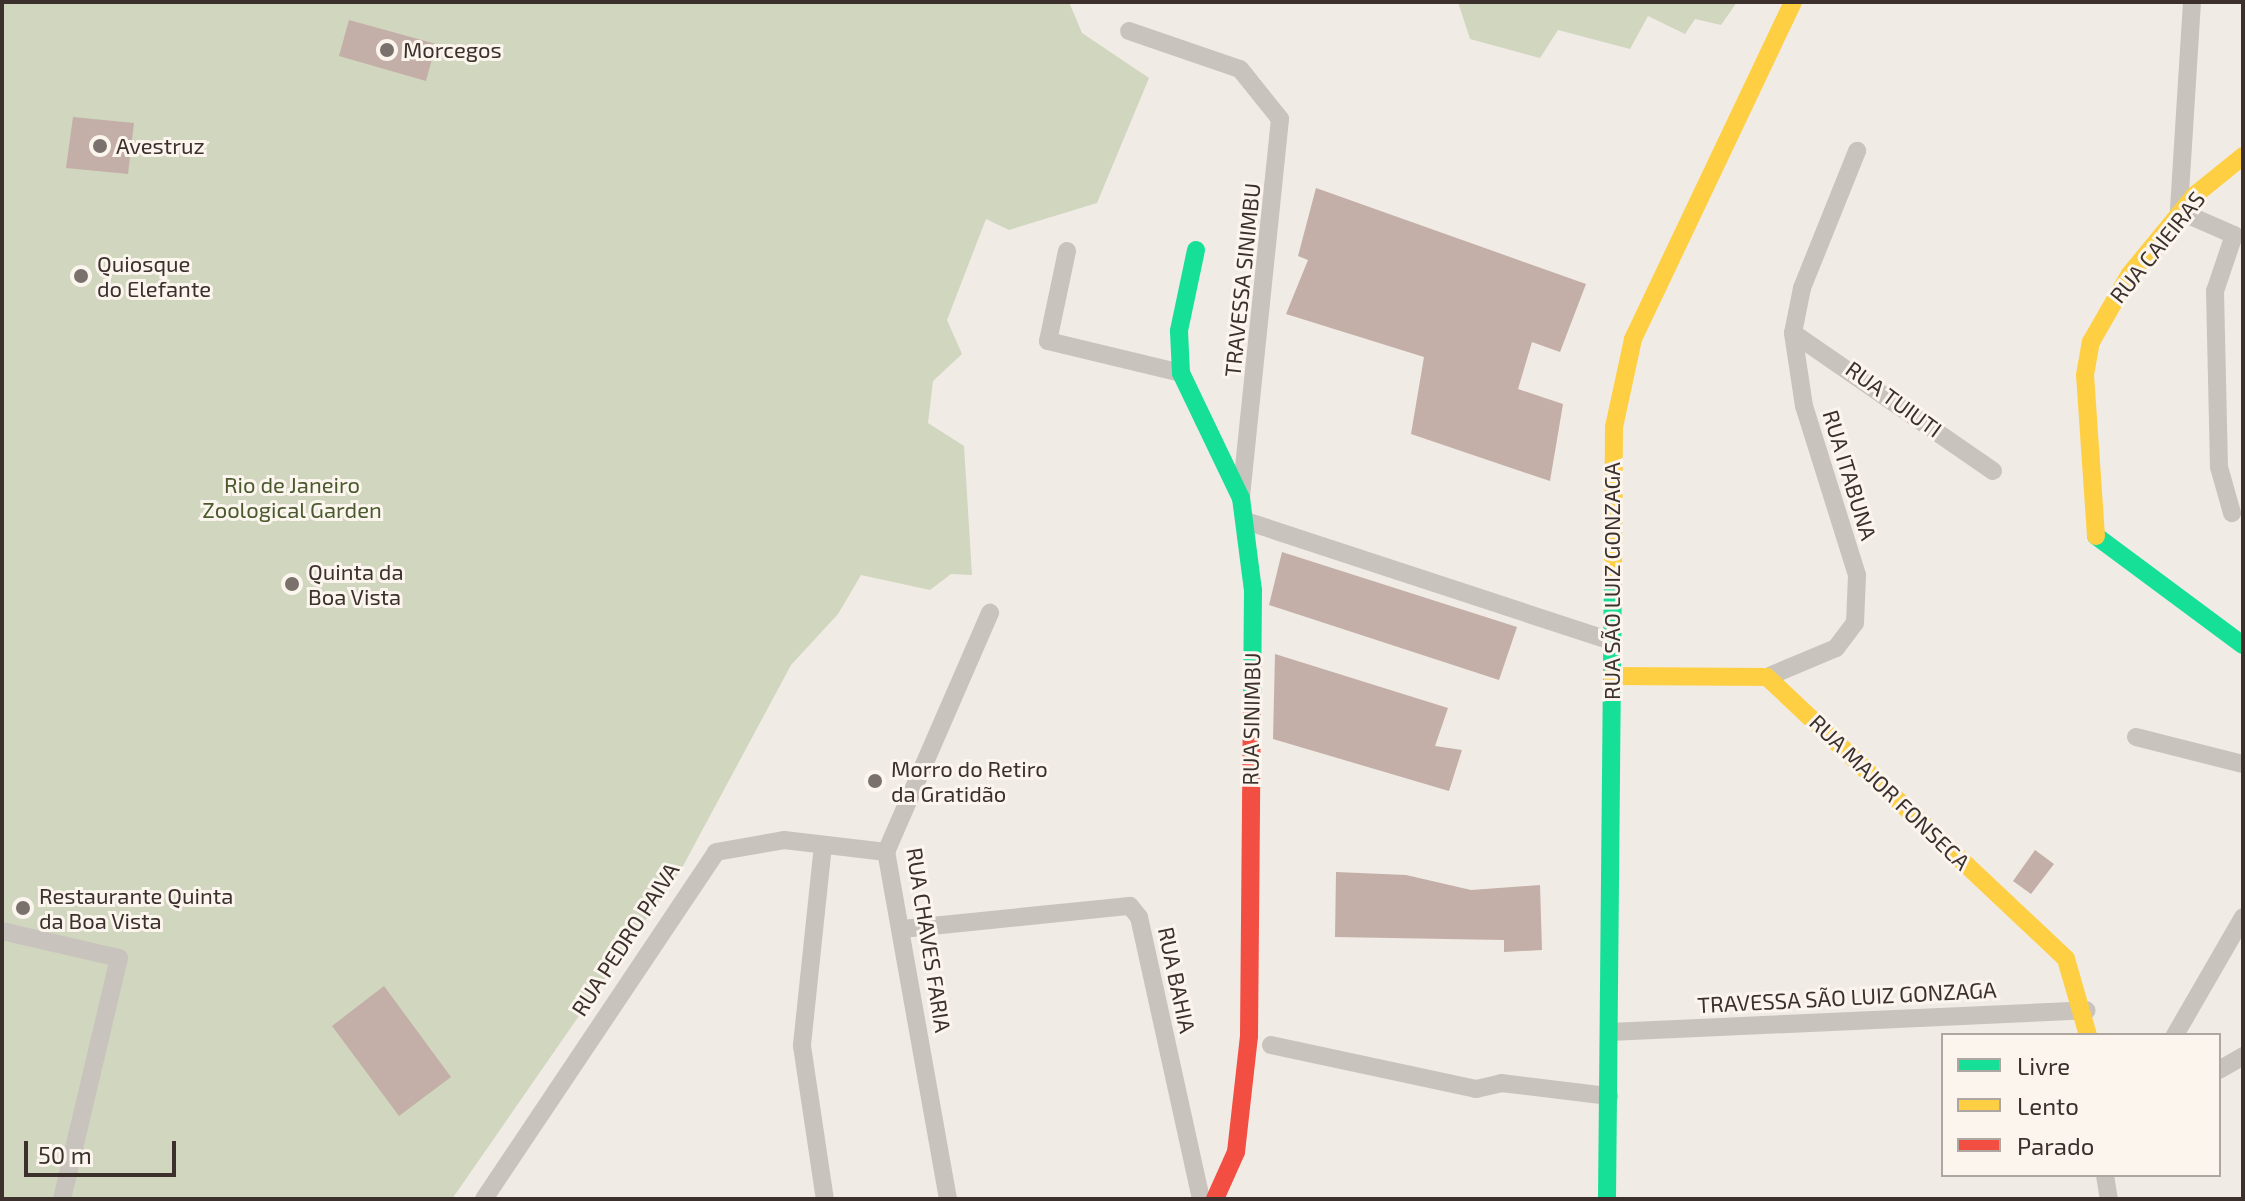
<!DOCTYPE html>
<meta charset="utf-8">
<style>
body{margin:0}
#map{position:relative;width:2245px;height:1201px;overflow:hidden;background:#f0ebe5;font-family:"Exo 2",sans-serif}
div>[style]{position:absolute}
.green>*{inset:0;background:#d1d6bf}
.building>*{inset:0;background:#c3afa7}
.street>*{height:18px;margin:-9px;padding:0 9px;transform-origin:9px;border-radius:9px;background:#c9c3be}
.fast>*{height:18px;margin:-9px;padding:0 9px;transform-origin:9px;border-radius:9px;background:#16e098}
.slow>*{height:18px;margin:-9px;padding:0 9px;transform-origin:9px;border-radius:9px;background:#ffcf43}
.jam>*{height:18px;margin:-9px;padding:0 9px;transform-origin:9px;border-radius:9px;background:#f24e42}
.dots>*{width:22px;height:22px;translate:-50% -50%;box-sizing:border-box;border:4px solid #fbf5ee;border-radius:50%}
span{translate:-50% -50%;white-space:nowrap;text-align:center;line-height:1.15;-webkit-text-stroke:6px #fbf5ee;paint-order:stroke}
.poi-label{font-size:22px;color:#3b302b}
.left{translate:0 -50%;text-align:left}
.street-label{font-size:22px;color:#3b302b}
.park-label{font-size:22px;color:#4a5a2e}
.frame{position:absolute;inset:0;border:4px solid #3b302b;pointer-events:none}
.legend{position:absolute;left:1941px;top:1033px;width:280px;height:144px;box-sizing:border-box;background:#fbf5ee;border:2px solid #aea6a0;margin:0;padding:10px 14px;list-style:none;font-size:24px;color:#3b302b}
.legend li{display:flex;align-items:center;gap:16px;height:40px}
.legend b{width:40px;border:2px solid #aea6a0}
.scale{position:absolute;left:24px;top:1141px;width:152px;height:36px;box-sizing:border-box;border:4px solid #3b302b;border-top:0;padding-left:10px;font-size:24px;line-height:28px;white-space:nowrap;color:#3b302b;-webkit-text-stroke:6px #fbf5ee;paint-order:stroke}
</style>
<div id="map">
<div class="green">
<div style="clip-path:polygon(2px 2px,1069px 2px,1082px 33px,1149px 78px,1097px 203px,1009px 230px,986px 219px,947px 320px,962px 354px,933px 381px,928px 423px,964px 446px,972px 575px,951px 574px,930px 590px,861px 575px,838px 614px,791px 665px,683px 866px,452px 1199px,2px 1199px)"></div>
<div style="clip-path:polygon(1458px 2px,1737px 2px,1721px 25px,1695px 19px,1685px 34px,1648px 16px,1630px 49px,1558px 30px,1540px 58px,1470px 39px)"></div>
</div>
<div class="building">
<div style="clip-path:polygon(349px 20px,436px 44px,426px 81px,339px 56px)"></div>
<div style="clip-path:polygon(73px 117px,134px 123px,128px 174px,66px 168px)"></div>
<div style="clip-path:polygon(1316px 188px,1586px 284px,1560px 352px,1532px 342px,1518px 389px,1563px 404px,1550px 481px,1411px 434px,1424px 357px,1286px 314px,1308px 260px,1298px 256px)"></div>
<div style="clip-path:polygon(1282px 552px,1517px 627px,1499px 680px,1269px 605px)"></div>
<div style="clip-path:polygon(1275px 654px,1448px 708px,1435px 746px,1462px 750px,1449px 791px,1273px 739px)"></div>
<div style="clip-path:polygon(2035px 850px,2054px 864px,2031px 894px,2013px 881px)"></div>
<div style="clip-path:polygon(1336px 872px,1406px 875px,1471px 890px,1540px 885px,1542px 950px,1504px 952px,1504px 940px,1335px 937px)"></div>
<div style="clip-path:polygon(384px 986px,451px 1077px,399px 1116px,332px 1026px)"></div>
</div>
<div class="street">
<div style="left:2192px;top:2px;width:209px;rotate:93.6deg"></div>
<div style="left:2179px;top:211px;width:60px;rotate:23.6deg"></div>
<div style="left:2234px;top:235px;width:59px;rotate:108.7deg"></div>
<div style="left:2215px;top:291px;width:176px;rotate:88.7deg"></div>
<div style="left:2219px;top:467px;width:48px;rotate:74.2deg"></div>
<div style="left:1129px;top:31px;width:117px;rotate:18.9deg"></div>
<div style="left:1240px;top:69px;width:64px;rotate:51.3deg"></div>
<div style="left:1280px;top:119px;width:381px;rotate:95.9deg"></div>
<div style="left:1067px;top:251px;width:92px;rotate:101.9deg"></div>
<div style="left:1048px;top:341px;width:137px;rotate:13.5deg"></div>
<div style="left:1793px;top:333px;width:243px;rotate:34.6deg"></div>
<div style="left:1249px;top:522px;width:382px;rotate:18.2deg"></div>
<div style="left:1767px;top:677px;width:75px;rotate:-22.8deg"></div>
<div style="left:1836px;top:648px;width:31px;rotate:-53deg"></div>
<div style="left:1855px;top:623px;width:48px;rotate:-87.6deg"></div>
<div style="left:1857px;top:575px;width:177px;rotate:-107.4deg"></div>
<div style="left:1804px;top:406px;width:74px;rotate:-98.6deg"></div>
<div style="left:1793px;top:333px;width:46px;rotate:-78.7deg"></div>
<div style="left:1802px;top:288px;width:148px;rotate:-68.1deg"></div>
<div style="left:2136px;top:737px;width:110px;rotate:14.2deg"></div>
<div style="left:823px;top:845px;width:202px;rotate:96deg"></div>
<div style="left:802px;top:1046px;width:155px;rotate:81.5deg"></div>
<div style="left:902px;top:929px;width:229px;rotate:-5.8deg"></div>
<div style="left:1130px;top:906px;width:14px;rotate:51deg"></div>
<div style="left:1139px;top:917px;width:289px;rotate:77.6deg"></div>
<div style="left:2px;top:931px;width:120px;rotate:13deg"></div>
<div style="left:119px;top:958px;width:248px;rotate:103.3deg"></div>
<div style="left:1610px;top:1032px;width:477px;rotate:-2.6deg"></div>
<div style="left:2175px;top:1035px;width:136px;rotate:-60deg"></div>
<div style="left:1271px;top:1045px;width:210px;rotate:12.1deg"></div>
<div style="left:1476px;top:1089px;width:26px;rotate:-13deg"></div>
<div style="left:1501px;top:1083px;width:109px;rotate:6.9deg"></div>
<div style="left:2219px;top:1070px;width:28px;rotate:-30deg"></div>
<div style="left:2105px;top:1175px;width:24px;rotate:81deg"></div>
<div style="left:484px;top:1199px;width:417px;rotate:-56.2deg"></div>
<div style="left:716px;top:852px;width:69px;rotate:-10deg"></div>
<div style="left:784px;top:840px;width:103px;rotate:6.7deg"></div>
<div style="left:948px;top:1199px;width:352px;rotate:-100.1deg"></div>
<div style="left:886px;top:852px;width:261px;rotate:-66.5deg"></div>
</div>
<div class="fast">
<div style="left:1196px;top:250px;width:83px;rotate:101.9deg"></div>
<div style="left:1179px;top:331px;width:42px;rotate:87.3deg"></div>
<div style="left:1181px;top:373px;width:139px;rotate:64.4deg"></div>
<div style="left:1241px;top:498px;width:94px;rotate:82.6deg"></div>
<div style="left:1253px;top:591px;width:111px;rotate:90.5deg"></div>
<div style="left:2096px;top:536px;width:183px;rotate:36.6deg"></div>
<div style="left:1607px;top:1199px;width:631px;rotate:-89.46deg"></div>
</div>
<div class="slow">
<div style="left:2096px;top:536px;width:161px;rotate:-93.9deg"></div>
<div style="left:2085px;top:375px;width:34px;rotate:-80deg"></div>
<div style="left:2091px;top:342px;width:78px;rotate:-60.2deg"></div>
<div style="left:2130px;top:274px;width:102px;rotate:-50.6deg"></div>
<div style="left:2195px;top:195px;width:62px;rotate:-39.1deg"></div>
<div style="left:1613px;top:568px;width:141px;rotate:-89.6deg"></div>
<div style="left:1614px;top:427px;width:90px;rotate:-77.8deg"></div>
<div style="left:1633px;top:339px;width:373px;rotate:-64.6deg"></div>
<div style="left:1612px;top:676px;width:155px;rotate:0.4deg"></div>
<div style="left:1767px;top:677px;width:411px;rotate:43.3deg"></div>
<div style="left:2066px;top:959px;width:79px;rotate:73.9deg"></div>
</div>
<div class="jam">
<div style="left:1215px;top:1199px;width:51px;rotate:-65.9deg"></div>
<div style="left:1236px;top:1152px;width:117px;rotate:-83.6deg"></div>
<div style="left:1249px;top:1036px;width:334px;rotate:-89.5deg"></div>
</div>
<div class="dots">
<div style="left:387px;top:50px;background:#7a716c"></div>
<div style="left:100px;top:146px;background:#7a716c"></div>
<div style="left:81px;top:276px;background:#7a716c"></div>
<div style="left:292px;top:584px;background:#7a716c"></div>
<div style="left:875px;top:781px;background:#7a716c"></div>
<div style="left:23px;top:908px;background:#7a716c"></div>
</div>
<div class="poi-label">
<span class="left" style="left:403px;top:50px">Morcegos</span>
<span class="left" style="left:116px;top:146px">Avestruz</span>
<span class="left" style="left:97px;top:276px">Quiosque<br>do Elefante</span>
<span class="left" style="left:308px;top:584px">Quinta da<br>Boa Vista</span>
<span class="left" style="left:891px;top:781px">Morro do Retiro<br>da Gratidão</span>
<span class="left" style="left:39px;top:908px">Restaurante Quinta<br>da Boa Vista</span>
</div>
<div class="street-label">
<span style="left:2157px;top:247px;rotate:-51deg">RUA CAIEIRAS</span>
<span style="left:1242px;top:280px;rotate:-84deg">TRAVESSA SINIMBU</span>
<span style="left:1894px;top:399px;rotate:36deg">RUA TUIUTI</span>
<span style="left:1850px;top:475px;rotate:73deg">RUA ITABUNA</span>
<span style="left:1612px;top:581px;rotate:-90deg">RUA SÃO LUIZ GONZAGA</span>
<span style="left:1251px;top:719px;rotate:-89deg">RUA SINIMBU</span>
<span style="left:1890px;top:792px;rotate:44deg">RUA MAJOR FONSECA</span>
<span style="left:625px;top:939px;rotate:-57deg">RUA PEDRO PAIVA</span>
<span style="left:929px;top:940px;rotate:81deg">RUA CHAVES FARIA</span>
<span style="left:1177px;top:980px;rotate:78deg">RUA BAHIA</span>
<span style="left:1847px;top:997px;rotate:-3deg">TRAVESSA SÃO LUIZ GONZAGA</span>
</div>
<div class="park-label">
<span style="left:292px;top:497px">Rio de Janeiro<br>Zoological Garden</span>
</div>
<div class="frame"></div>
<ul class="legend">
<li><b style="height:10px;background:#16e098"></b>Livre</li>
<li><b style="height:10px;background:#ffcf43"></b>Lento</li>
<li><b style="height:10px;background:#f24e42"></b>Parado</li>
</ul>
<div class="scale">50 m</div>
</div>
